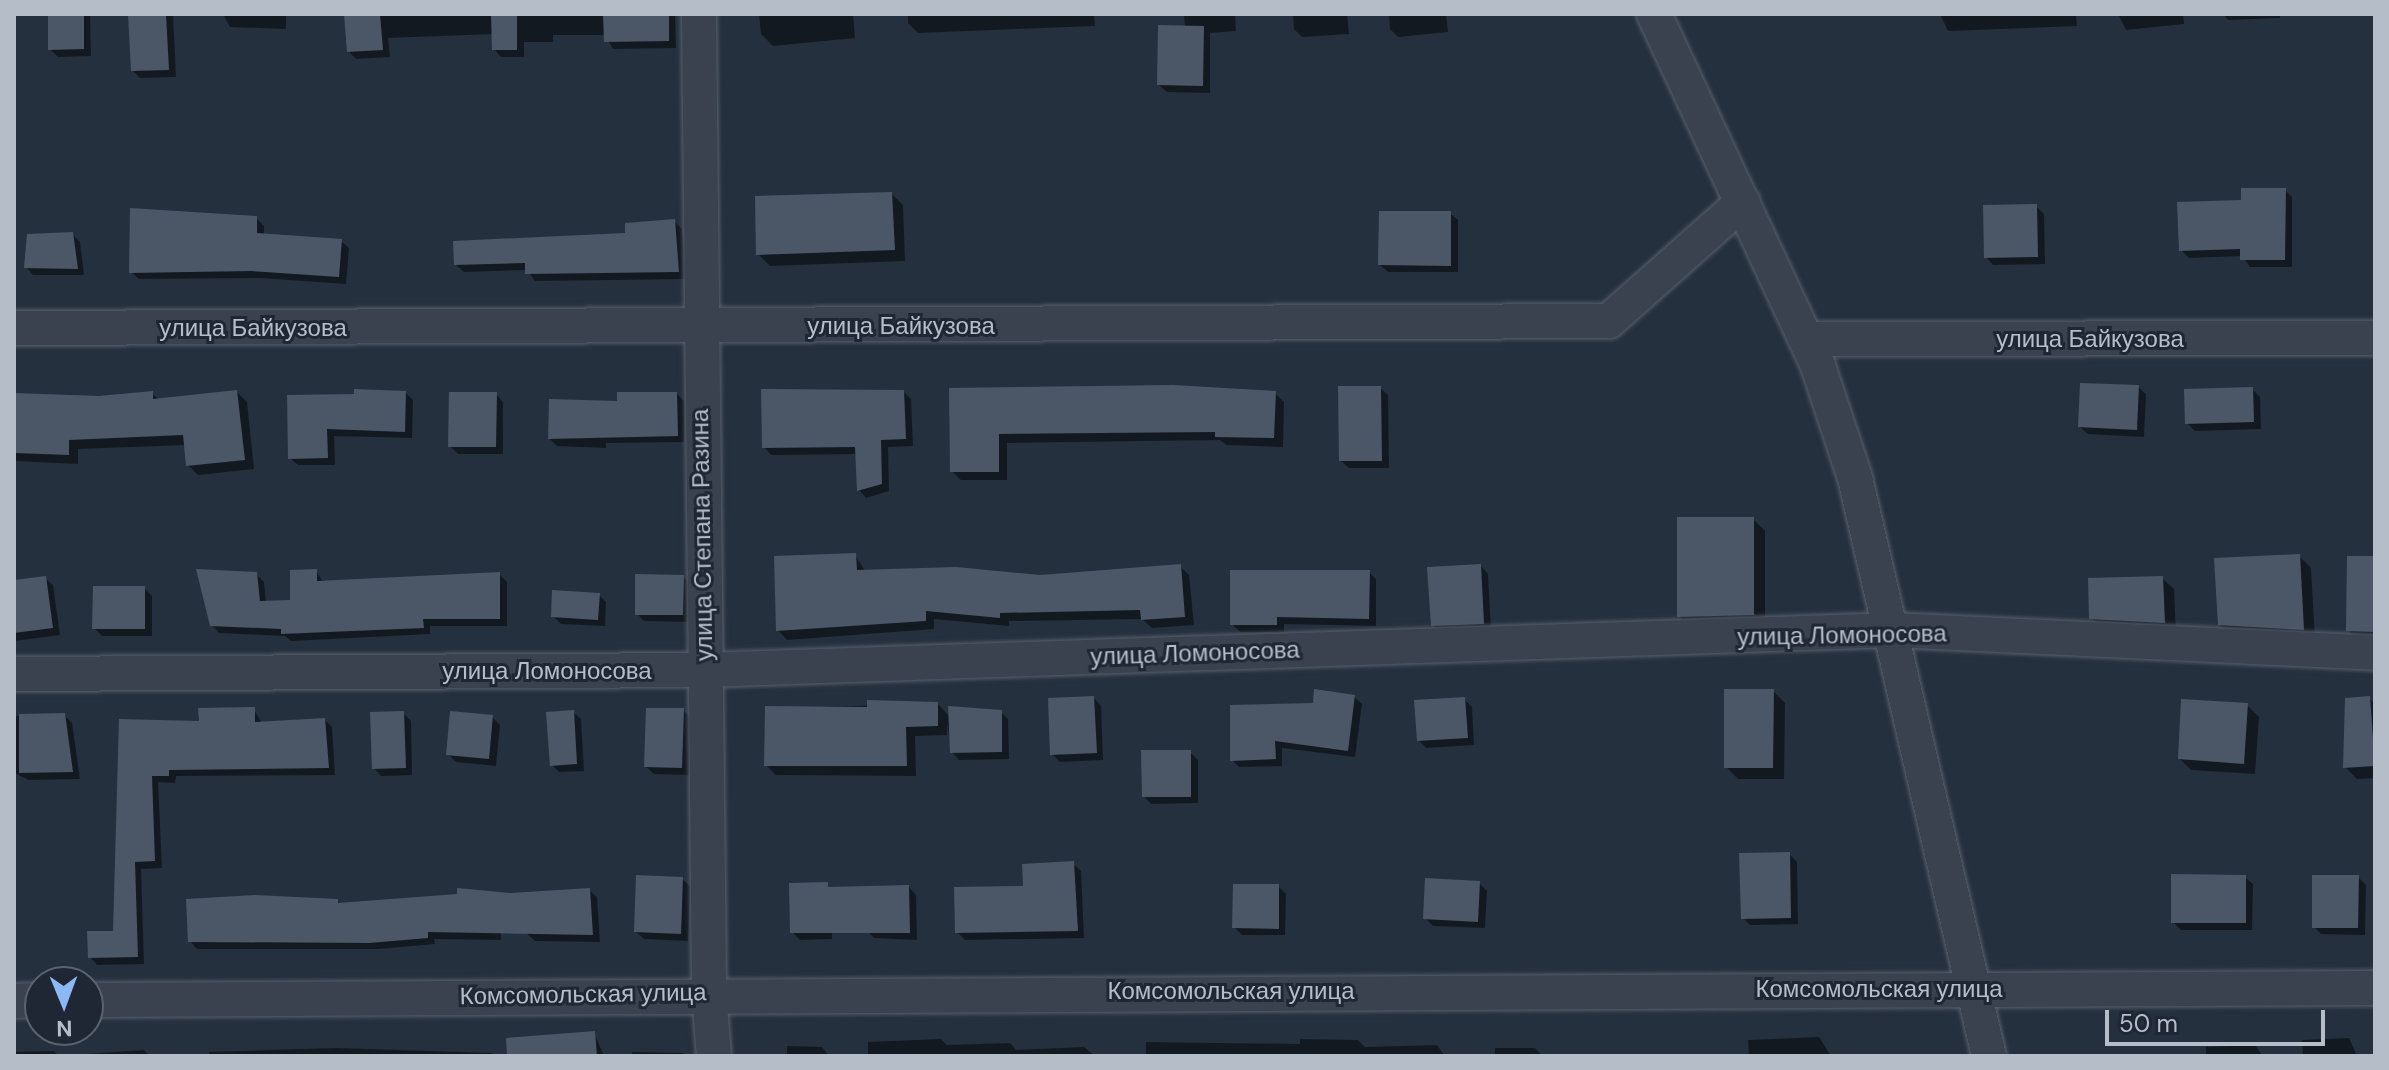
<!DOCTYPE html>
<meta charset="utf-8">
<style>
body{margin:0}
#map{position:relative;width:2389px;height:1070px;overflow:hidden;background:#25303e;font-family:"DM Sans",sans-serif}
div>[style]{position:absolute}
.shadow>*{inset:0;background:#0007}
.building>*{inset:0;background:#4b5767}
.roads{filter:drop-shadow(0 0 2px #57606c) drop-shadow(0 0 2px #57606c)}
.minor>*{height:34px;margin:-17px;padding:0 17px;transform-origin:17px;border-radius:17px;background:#39424e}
span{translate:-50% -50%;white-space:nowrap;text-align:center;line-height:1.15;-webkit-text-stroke:6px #1e2733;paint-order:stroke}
.street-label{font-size:24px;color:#b5bdc9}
.frame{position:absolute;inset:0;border:16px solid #b5bdc9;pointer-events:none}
.north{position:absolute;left:24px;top:966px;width:80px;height:80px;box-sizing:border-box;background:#1e2733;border:2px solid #5a636f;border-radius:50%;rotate:179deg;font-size:22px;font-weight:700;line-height:32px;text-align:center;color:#b5bdc9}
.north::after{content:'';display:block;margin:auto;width:28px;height:36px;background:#8db8f6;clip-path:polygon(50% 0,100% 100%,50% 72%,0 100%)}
.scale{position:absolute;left:2105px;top:1010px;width:220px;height:36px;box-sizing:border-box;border:4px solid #b5bdc9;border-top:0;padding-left:10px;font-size:24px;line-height:28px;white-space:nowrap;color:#b5bdc9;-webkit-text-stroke:6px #1e2733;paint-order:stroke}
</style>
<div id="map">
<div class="shadow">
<div style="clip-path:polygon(50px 14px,90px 14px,91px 56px,58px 57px,50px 49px)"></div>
<div style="clip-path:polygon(130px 14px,173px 14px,176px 77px,140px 78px,133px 71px)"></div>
<div style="clip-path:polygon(223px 14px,286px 14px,286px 29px,230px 27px)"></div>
<div style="clip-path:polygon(346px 14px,675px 14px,676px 48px,613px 49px,605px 35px,553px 35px,553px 42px,524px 42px,524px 57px,501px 57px,494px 49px,494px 34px,388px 38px,390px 57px,356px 59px,349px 52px)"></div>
<div style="clip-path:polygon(759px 14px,853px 14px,855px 38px,773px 46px,761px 34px)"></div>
<div style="clip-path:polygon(908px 14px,1094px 14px,1095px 26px,918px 33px,908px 23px)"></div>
<div style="clip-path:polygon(1184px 14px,1235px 14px,1236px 31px,1210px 33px,1210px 93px,1167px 92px,1159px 85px,1185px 28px)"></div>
<div style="clip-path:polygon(1293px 14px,1347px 14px,1349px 34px,1302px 37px,1294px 29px)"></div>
<div style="clip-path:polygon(1389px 14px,1446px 14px,1448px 32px,1398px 37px,1390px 29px)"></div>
<div style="clip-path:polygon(1940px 14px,2076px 14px,2077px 26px,1948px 31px)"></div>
<div style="clip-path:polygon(2118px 14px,2183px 14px,2184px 24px,2126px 30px)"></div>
<div style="clip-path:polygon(2223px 14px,2280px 14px,2280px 18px,2228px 20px)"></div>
<div style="clip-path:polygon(2285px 190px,2292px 197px,2292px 267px,2250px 267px,2242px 256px,2189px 258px,2181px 250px,2243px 202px)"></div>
<div style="clip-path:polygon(892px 194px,903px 205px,905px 261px,770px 266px,758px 254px)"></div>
<div style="clip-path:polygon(2036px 206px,2044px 214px,2045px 264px,1993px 265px,1986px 257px)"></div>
<div style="clip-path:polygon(1450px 213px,1458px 220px,1458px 272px,1388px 272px,1380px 265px)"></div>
<div style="clip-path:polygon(256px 218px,264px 226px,264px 235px,341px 241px,349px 248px,346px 284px,260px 278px,139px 279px,131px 272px)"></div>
<div style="clip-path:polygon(674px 221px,682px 229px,686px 279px,535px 281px,527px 270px,464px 272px,456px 265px,628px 235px)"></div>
<div style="clip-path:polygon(72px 234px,80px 242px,84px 275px,33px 275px,26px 267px)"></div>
<div style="clip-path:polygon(2138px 387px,2146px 394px,2144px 437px,2088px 434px,2080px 427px)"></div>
<div style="clip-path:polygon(2373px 387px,2375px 387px,2375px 430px,2373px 427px)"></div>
<div style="clip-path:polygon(1380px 388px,1388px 395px,1389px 468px,1349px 468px,1341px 461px)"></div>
<div style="clip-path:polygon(2252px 389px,2260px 397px,2261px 429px,2195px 431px,2187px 423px)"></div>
<div style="clip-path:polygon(951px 390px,1275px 393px,1284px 402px,1283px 447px,1226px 445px,1220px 440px,1007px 443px,1007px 480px,961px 480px,952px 471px)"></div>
<div style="clip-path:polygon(237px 392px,247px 402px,254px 469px,198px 475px,188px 465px,186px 445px,78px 449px,78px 464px,14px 461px,14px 395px,99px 398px,152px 393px,159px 400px)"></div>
<div style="clip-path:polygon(904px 392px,911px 399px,913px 446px,888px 447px,889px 491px,866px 498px,859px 490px,858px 454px,771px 455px,764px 447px)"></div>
<div style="clip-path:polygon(406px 393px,413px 400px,412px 438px,334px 436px,335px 465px,298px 465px,290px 458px,289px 397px)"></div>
<div style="clip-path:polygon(496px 394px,503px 402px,503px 454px,458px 454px,450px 446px)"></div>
<div style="clip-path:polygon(677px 394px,684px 401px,684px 442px,606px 443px,606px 448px,557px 446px,550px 439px)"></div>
<div style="clip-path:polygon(1753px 519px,1765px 531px,1765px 626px,1691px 628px,1679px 616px)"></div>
<div style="clip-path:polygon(855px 555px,865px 571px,1040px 577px,1180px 566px,1189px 575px,1194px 625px,1152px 628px,1142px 619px,1009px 621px,1009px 626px,934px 619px,934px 629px,787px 640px,778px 630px)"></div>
<div style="clip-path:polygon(2299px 556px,2311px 568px,2315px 640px,2231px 636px,2220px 625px)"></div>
<div style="clip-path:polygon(2375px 558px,2375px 642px,2360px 642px,2348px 630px)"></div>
<div style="clip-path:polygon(1481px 566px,1488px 574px,1491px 631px,1440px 632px,1433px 625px)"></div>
<div style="clip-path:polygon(316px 571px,324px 583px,499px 574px,507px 582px,507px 626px,430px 626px,430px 634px,291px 641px,285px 636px,219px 633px,212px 625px,256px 574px,264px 582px,266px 603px,292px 601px)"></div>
<div style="clip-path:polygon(1369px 572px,1376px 579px,1376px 626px,1284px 624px,1284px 632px,1240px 632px,1232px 624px)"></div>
<div style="clip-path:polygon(683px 577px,691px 585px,690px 622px,644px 621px,637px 614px)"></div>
<div style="clip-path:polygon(45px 578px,53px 585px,60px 635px,14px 641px,14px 582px)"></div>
<div style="clip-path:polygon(2162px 578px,2174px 589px,2176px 634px,2103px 630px,2091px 618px)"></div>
<div style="clip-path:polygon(144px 588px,152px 596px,152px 636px,102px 636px,94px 628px)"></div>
<div style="clip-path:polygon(599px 595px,606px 602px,605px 626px,561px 624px,553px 616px)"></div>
<div style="clip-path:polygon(1773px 691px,1785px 703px,1784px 779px,1738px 779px,1726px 767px)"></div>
<div style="clip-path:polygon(1354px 697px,1362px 704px,1355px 757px,1282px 748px,1282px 766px,1239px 767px,1232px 760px,1315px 705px)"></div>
<div style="clip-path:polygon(1094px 698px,1101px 706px,1103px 760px,1060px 762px,1052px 754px)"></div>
<div style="clip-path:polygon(2369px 698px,2375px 704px,2375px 778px,2357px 779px,2346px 768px)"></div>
<div style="clip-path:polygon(1464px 699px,1472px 707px,1474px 745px,1426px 748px,1419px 740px)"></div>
<div style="clip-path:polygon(938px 704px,950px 717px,1001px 712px,1008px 719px,1009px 759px,959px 760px,952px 752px,947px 724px,947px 735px,915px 736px,916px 776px,776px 775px,766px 765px,767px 708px)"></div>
<div style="clip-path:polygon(2247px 705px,2259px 717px,2255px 774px,2191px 770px,2180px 759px)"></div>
<div style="clip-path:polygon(254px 710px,262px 723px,325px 720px,332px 727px,335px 775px,176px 776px,175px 783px,158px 782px,162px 868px,141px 869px,144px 964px,97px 965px,90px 957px,115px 933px,121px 721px,201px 723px)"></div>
<div style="clip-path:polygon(683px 710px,690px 718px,689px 775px,654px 774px,646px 767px)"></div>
<div style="clip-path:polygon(573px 712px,581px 719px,584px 771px,559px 772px,552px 765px)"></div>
<div style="clip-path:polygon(403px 713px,411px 721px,412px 775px,381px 776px,374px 768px)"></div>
<div style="clip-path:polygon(64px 715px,72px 723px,80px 779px,29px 780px,14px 773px,14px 716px)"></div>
<div style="clip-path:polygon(492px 717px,500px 725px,496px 766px,456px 762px,448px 754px)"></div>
<div style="clip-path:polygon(1190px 752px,1198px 760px,1198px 803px,1151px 804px,1144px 796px)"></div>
<div style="clip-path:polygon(1789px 854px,1797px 862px,1798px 924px,1750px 925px,1743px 918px)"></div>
<div style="clip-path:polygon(1073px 864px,1081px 871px,1084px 938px,965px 940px,957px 932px)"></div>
<div style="clip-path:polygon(2245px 877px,2253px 884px,2252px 930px,2181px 930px,2173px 922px)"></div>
<div style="clip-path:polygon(2358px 877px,2366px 885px,2365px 935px,2321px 934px,2314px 927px)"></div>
<div style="clip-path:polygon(682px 879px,690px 886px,688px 941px,644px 939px,636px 932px)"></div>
<div style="clip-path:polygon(1479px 883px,1487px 891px,1485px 928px,1433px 926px,1425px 918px)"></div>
<div style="clip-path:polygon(1278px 886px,1286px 894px,1285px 935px,1242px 935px,1234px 927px)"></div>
<div style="clip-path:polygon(909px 887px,916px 895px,917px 940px,874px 938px,866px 930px)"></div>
<div style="clip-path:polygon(589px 890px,597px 897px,600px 942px,535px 941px,526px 933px,501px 933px,501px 940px,434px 939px,435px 944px,378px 949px,197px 949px,190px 941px,337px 901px,341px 905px)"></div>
<div style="clip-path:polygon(833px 892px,832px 939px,800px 940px,792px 932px)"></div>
<div style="clip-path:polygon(594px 1033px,604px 1056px,537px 1056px)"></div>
<div style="clip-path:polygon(1819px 1037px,1831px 1056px,1749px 1056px,1748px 1040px)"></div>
<div style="clip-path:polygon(2349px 1038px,2357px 1056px,2303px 1056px,2302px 1040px)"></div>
<div style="clip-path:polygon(941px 1039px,947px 1045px,1010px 1043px,1016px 1050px,1084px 1047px,1095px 1056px,868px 1056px,868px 1042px)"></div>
<div style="clip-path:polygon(1300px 1039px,1358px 1040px,1365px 1047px,1437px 1045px,1445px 1056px,1146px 1056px,1146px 1042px,1300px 1044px)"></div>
<div style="clip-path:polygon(2255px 1045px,2263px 1056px,2206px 1056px,2206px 1047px)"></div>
<div style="clip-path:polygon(787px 1046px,822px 1047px,829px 1056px,787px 1056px)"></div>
<div style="clip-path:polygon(336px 1048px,492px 1053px,495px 1056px,209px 1056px,209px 1052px)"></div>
<div style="clip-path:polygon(1495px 1048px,1535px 1048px,1542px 1056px,1495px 1056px)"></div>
<div style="clip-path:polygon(144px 1050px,150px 1056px,14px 1056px,14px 1052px,54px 1051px,59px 1056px)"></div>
<div style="clip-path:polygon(632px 1052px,683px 1053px,686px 1056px,632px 1056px)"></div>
</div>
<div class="building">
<div style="clip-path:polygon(48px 14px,84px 14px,84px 49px,48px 50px)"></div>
<div style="clip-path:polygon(128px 14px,166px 14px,169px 70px,131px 71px)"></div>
<div style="clip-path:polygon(344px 14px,380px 14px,383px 50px,347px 52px)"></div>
<div style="clip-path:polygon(491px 14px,517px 14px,517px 50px,492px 50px)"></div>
<div style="clip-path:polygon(603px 14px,669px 14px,669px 41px,604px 42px)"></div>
<div style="clip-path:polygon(1158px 25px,1204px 26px,1203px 86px,1157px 85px)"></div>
<div style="clip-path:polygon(2241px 188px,2286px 188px,2285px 260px,2240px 260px,2240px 249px,2179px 251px,2177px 202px,2241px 200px)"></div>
<div style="clip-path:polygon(892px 192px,895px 250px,756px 255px,755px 196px)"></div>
<div style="clip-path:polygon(2037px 204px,2038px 257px,1984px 258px,1983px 205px)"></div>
<div style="clip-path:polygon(130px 208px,257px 216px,257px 233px,342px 239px,339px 277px,251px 271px,129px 273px)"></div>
<div style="clip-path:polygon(1379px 211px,1451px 211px,1451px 266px,1378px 265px)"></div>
<div style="clip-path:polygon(675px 219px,679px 272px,525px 274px,525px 263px,454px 265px,453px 241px,625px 233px,625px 223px)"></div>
<div style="clip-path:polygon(73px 232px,78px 269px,24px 268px,27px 234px)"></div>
<div style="clip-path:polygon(2080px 383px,2139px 385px,2137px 430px,2078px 427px)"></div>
<div style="clip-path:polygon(1173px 385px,1276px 391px,1274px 438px,1215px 437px,1215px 432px,999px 434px,999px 472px,950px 472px,949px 388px)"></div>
<div style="clip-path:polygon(1338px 386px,1381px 386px,1382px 461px,1339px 461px)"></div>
<div style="clip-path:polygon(2253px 387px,2254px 422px,2185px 424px,2184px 389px)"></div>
<div style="clip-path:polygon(354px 389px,406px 391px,405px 432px,327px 429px,328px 458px,288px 459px,287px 395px,354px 394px)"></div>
<div style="clip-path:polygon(761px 389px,904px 390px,906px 439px,881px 440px,882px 484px,857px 491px,855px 447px,762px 448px)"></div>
<div style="clip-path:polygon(237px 390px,245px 460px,186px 466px,183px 435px,69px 440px,69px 455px,14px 453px,14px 393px,99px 396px,153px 391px,153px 399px)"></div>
<div style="clip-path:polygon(449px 392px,497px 392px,496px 447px,448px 447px)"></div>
<div style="clip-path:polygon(617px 392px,677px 392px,678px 436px,548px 439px,549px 399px,617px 401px)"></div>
<div style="clip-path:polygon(1677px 517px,1754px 517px,1754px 615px,1677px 617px)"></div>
<div style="clip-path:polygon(856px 553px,857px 570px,956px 567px,1040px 575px,1181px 564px,1185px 617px,1141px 620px,1140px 610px,1000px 613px,1000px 618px,926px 611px,926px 621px,776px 631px,774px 556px)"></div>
<div style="clip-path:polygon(2300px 554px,2304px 630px,2218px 625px,2214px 558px)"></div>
<div style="clip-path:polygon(2347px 556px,2375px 556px,2375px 632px,2346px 631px)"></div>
<div style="clip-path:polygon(1481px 564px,1484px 624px,1431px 626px,1427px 567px)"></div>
<div style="clip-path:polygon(196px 569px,257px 572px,260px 601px,290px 600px,290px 570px,317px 569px,317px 581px,500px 572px,500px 619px,423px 619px,424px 628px,281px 634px,281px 629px,210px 626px)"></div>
<div style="clip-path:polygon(1230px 570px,1370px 570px,1369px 619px,1277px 617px,1277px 625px,1230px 625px)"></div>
<div style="clip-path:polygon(635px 574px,684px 575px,683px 615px,635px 615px)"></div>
<div style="clip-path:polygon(46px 576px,53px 628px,14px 633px,14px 580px)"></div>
<div style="clip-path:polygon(2163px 576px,2165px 623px,2089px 619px,2088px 578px)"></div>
<div style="clip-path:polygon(93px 586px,145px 586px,145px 629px,92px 629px)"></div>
<div style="clip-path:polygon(552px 590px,600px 593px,598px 620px,551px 617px)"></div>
<div style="clip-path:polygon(1314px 689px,1355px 695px,1348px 751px,1275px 741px,1276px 759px,1230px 761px,1230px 705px,1313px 703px)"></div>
<div style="clip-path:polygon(1724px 689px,1774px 689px,1773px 768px,1724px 768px)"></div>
<div style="clip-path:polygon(1094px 696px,1097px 753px,1050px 755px,1048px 698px)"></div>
<div style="clip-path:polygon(2370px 696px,2375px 766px,2343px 768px,2345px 698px)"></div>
<div style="clip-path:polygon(1465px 697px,1468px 738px,1417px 741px,1414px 700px)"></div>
<div style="clip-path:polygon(2181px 699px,2248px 703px,2244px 764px,2178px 759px)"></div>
<div style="clip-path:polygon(867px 700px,938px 702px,938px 726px,906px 727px,907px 766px,764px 766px,765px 706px,867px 707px)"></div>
<div style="clip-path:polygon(948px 706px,1002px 710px,1002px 752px,950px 753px)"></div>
<div style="clip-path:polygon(255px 707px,255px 722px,325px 718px,329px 768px,169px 770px,169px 776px,152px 776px,155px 861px,135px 862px,138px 957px,88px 958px,87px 931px,113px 931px,119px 719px,199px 721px,198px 708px)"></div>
<div style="clip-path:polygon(646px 708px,684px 708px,682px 768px,644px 767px)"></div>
<div style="clip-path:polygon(574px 710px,577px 764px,550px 766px,546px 712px)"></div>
<div style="clip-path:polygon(404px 711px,406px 768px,372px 769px,370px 712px)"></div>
<div style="clip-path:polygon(450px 711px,493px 715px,489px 759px,446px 755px)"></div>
<div style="clip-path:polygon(65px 713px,73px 772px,19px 773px,19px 714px)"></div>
<div style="clip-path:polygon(1141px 750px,1191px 750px,1191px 797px,1142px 797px)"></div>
<div style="clip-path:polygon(1790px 852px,1791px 918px,1741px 919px,1739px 853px)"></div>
<div style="clip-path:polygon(1074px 861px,1078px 931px,955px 933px,954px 887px,1023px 886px,1022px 864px)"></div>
<div style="clip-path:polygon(2171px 874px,2246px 875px,2246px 923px,2171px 923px)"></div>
<div style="clip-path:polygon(636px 875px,683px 877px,681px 934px,634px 932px)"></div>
<div style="clip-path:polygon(2312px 875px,2359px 875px,2358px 928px,2312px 928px)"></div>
<div style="clip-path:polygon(1425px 878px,1480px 881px,1478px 922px,1423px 919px)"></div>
<div style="clip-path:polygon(828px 882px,828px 887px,909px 885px,910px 933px,790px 933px,789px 883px)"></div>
<div style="clip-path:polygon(1233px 884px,1279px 884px,1279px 929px,1232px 928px)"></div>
<div style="clip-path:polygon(457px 888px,511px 893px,590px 888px,593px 935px,428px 932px,428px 938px,369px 943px,188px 942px,186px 899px,255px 895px,338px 899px,338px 903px,457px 894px)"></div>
<div style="clip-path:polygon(595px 1031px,597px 1056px,507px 1056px,506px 1038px)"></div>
</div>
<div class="roads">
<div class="minor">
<div style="left:699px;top:14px;width:979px;rotate:89.41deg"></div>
<div style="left:709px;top:993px;width:63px;rotate:85.5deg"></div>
<div style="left:1654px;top:14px;width:388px;rotate:65deg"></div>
<div style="left:1818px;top:366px;width:118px;rotate:71.7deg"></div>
<div style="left:1855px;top:478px;width:593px;rotate:76.95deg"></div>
<div style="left:14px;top:328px;width:1595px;rotate:-0.25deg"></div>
<div style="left:1609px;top:321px;width:179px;rotate:-41.6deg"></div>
<div style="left:1806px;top:339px;width:569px;rotate:-0.1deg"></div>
<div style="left:14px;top:674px;width:690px;rotate:-0.33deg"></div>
<div style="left:704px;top:670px;width:1190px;rotate:-1.93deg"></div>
<div style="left:1893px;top:630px;width:483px;rotate:2.7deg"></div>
<div style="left:88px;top:1000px;width:2287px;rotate:-0.3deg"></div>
<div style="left:14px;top:1001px;width:26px;rotate:-2deg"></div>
</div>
</div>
<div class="street-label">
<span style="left:901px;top:326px">улица Байкузова</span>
<span style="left:253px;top:328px">улица Байкузова</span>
<span style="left:2090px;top:339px">улица Байкузова</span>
<span style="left:702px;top:535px;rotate:-91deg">улица Степана Разина</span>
<span style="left:1842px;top:635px;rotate:-1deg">улица Ломоносова</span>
<span style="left:1195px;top:653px;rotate:-2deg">улица Ломоносова</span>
<span style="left:547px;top:671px">улица Ломоносова</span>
<span style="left:1879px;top:989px">Комсомольская улица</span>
<span style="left:1231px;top:991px">Комсомольская улица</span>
<span style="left:583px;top:994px;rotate:-1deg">Комсомольская улица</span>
</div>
<div class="frame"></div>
<div class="north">N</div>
<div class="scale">50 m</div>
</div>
